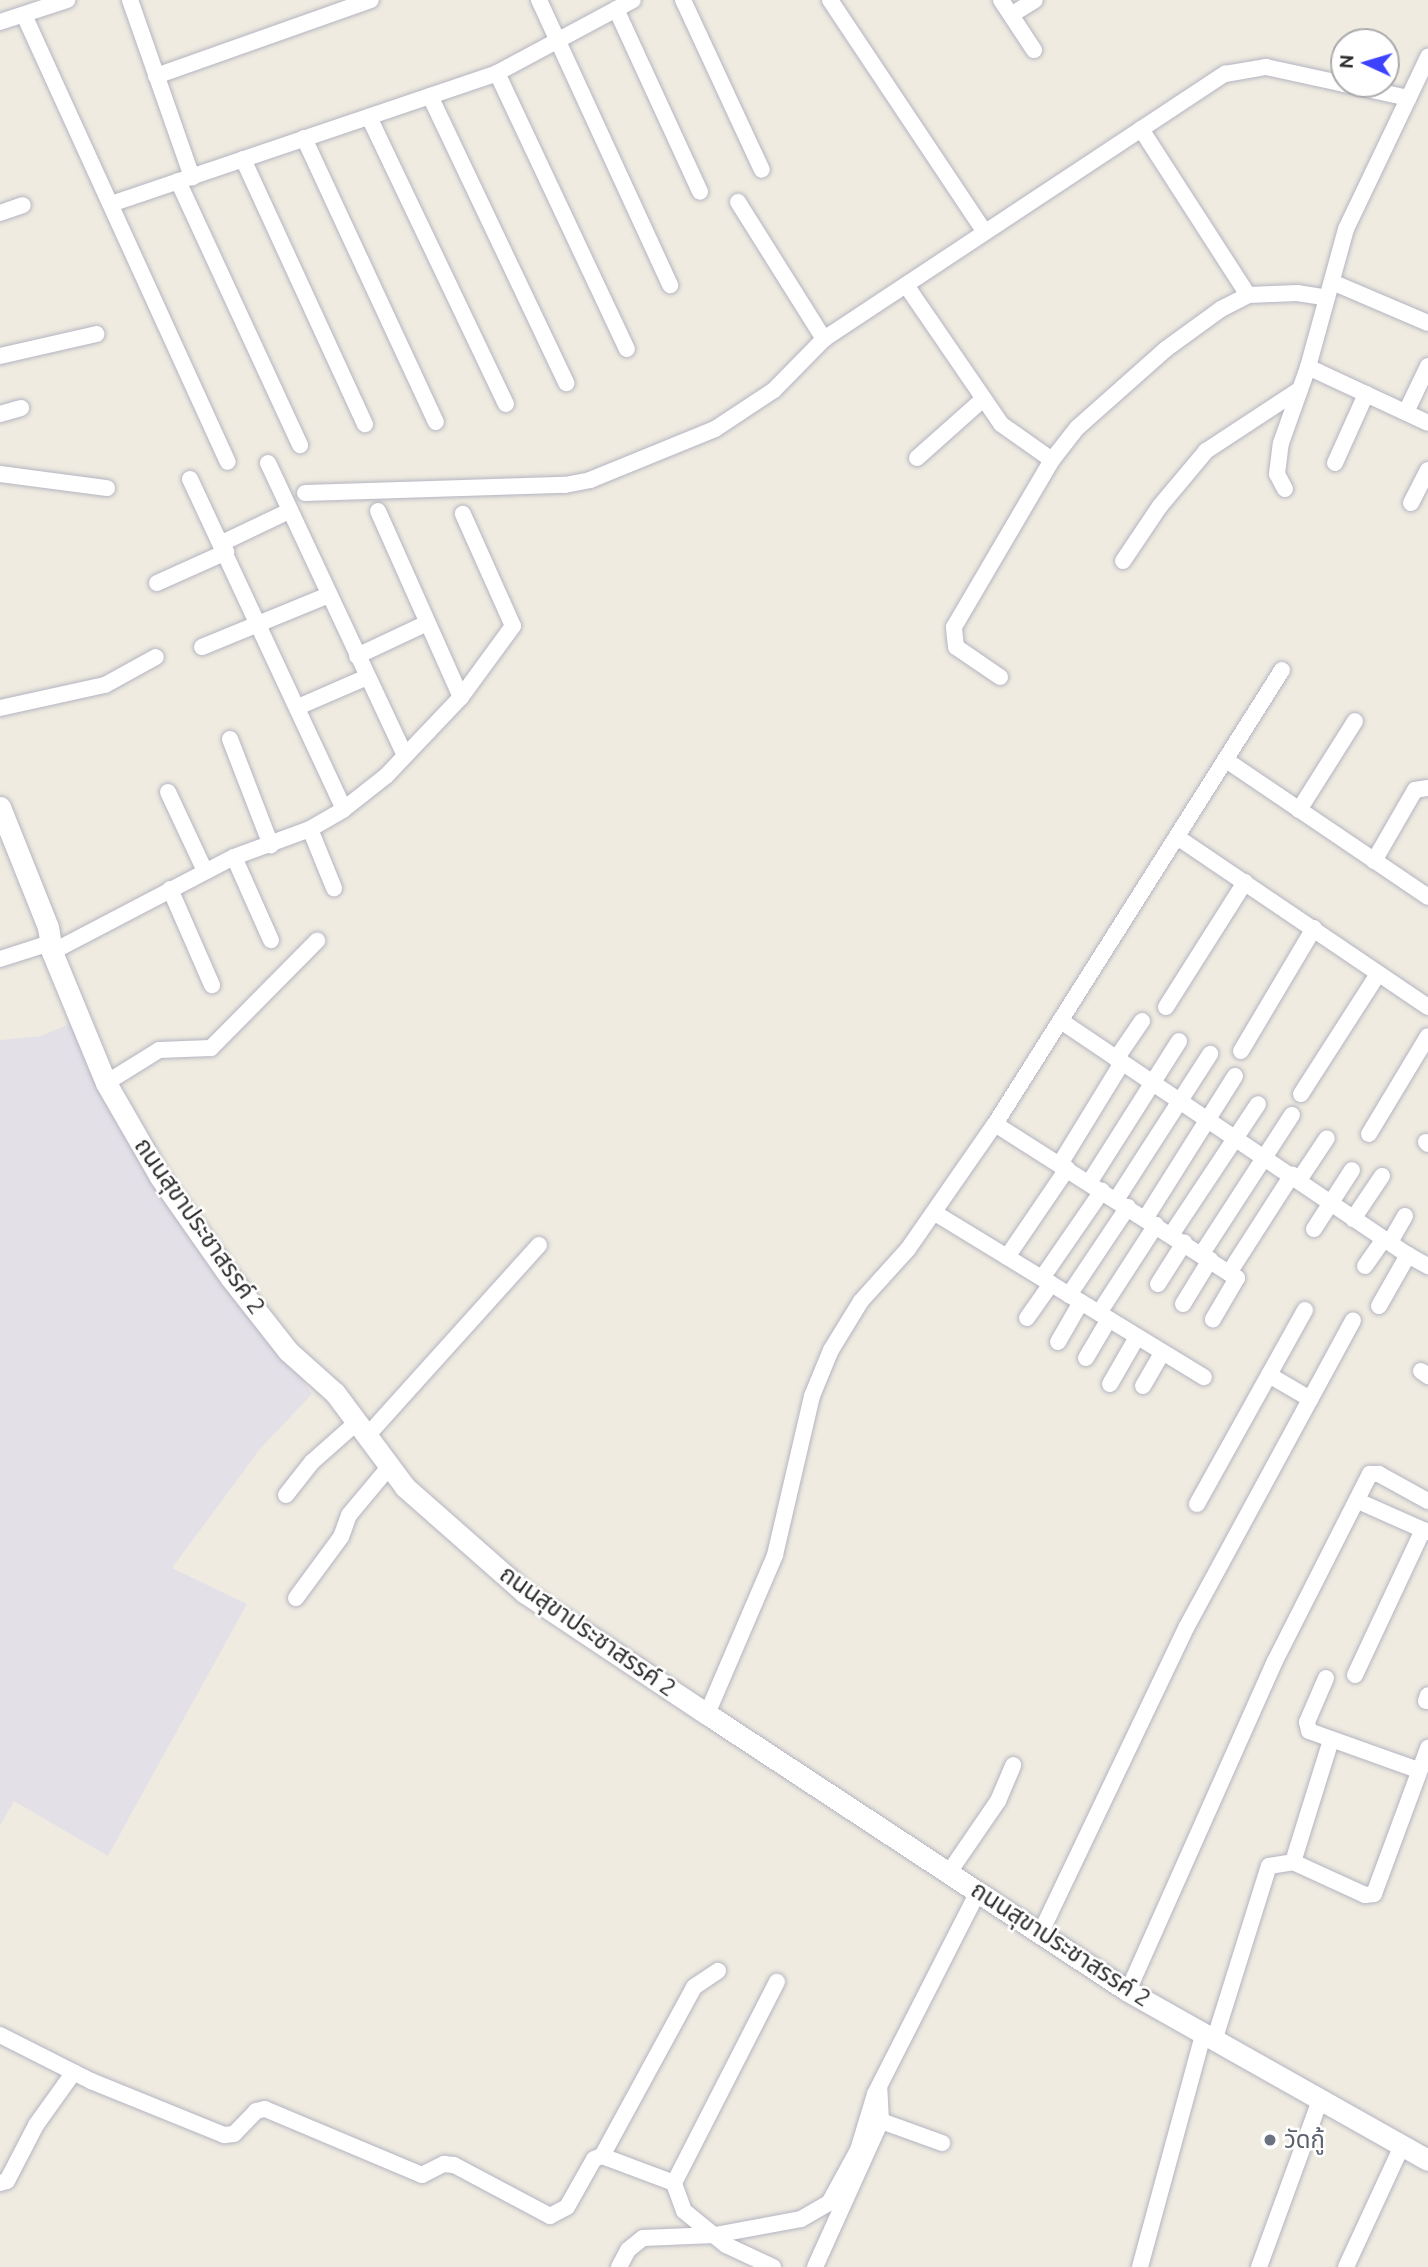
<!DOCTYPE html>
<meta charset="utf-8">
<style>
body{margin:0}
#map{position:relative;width:1428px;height:2267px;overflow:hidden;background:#efebe0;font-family:Ubuntu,"Noto Sans Thai",sans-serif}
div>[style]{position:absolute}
.industrial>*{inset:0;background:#e4e0e8}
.roads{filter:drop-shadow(0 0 2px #b4b4c1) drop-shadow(0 0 2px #b4b4c1)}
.minor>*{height:16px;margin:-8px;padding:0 8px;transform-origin:8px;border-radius:8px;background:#fff}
.tertiary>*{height:21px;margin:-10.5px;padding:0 10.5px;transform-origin:10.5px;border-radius:10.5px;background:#fff}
.dots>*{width:19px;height:19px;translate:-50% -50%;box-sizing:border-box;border:4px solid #fff;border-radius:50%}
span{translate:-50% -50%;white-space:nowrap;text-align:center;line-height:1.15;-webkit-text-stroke:5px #fff;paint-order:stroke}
.street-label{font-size:24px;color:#2e2e2e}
.worship-label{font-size:24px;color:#5b616d}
.left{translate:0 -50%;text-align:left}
.north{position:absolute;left:1330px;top:28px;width:70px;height:70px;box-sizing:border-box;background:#fff;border:2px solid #ababab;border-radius:50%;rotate:274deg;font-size:19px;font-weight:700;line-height:28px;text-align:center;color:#2e2e2e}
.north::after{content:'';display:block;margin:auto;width:24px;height:32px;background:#3d42ff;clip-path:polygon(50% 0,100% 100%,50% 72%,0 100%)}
</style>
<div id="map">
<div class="industrial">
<div style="clip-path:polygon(76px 1021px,132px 1147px,312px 1394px,260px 1449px,172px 1568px,247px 1604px,108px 1856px,14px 1801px,0 1826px,0 1040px,41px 1036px)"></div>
</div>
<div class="roads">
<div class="minor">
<div style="left:130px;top:0;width:188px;rotate:70.7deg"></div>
<div style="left:539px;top:0;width:314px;rotate:65.3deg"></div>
<div style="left:683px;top:0;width:187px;rotate:65.1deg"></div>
<div style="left:830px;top:0;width:279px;rotate:56.3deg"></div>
<div style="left:1001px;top:0;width:60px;rotate:56.6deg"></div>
<div style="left:616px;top:9px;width:201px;rotate:65.3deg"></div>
<div style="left:24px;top:15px;width:491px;rotate:65.5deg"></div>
<div style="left:1011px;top:15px;width:28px;rotate:-32deg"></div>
<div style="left:0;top:22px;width:71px;rotate:-18.2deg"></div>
<div style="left:497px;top:73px;width:305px;rotate:64.8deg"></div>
<div style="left:156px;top:76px;width:228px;rotate:-19.5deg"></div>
<div style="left:1344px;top:84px;width:66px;rotate:12.3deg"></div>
<div style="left:430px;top:96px;width:318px;rotate:64.6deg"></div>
<div style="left:369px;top:117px;width:318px;rotate:64.5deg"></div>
<div style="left:1141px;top:129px;width:197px;rotate:57.2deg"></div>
<div style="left:304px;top:138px;width:313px;rotate:65.1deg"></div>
<div style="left:243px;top:159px;width:292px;rotate:65.3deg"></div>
<div style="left:178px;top:181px;width:291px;rotate:65.2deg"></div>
<div style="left:738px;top:202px;width:162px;rotate:57.9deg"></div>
<div style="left:111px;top:204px;width:408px;rotate:-18.7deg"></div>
<div style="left:497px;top:73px;width:154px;rotate:-28.2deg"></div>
<div style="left:0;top:213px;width:24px;rotate:-19deg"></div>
<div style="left:1332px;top:282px;width:104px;rotate:23.1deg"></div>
<div style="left:906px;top:285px;width:168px;rotate:55.6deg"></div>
<div style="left:1001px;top:424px;width:62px;rotate:35.2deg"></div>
<div style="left:0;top:356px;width:99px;rotate:-12.8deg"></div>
<div style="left:1308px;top:367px;width:132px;rotate:25deg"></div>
<div style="left:1406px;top:412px;width:51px;rotate:-64.4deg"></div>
<div style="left:0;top:414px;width:22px;rotate:-16deg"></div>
<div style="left:917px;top:458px;width:87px;rotate:-41.7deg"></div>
<div style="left:268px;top:463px;width:323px;rotate:64.9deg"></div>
<div style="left:1335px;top:463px;width:76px;rotate:-65.8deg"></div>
<div style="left:0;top:474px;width:108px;rotate:7.5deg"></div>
<div style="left:190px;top:479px;width:364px;rotate:65deg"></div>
<div style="left:1285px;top:489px;width:17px;rotate:-118deg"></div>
<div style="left:1277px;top:474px;width:31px;rotate:-83deg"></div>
<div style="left:1281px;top:443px;width:81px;rotate:-70.4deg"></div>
<div style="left:1308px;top:367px;width:143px;rotate:-74.6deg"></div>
<div style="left:1346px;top:229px;width:191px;rotate:-64.5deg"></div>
<div style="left:305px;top:493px;width:260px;rotate:-1.8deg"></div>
<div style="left:565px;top:485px;width:25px;rotate:-11deg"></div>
<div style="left:590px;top:480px;width:135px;rotate:-22.2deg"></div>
<div style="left:715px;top:429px;width:71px;rotate:-33.5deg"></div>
<div style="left:774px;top:390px;width:71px;rotate:-45.6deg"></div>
<div style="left:824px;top:339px;width:481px;rotate:-33.5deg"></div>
<div style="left:1225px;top:74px;width:42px;rotate:-9.7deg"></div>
<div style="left:1266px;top:67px;width:80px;rotate:12.3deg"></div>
<div style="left:1411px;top:503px;width:37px;rotate:-63deg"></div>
<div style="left:378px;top:511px;width:204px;rotate:66deg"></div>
<div style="left:222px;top:543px;width:74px;rotate:-25.5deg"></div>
<div style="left:1123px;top:561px;width:66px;rotate:-56.1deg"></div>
<div style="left:1160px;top:506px;width:72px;rotate:-50.1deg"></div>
<div style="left:1206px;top:451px;width:111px;rotate:-33.3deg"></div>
<div style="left:157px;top:583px;width:76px;rotate:-24.2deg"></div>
<div style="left:202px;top:647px;width:137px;rotate:-22.3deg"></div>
<div style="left:357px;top:656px;width:77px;rotate:-25.2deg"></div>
<div style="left:1000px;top:677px;width:53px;rotate:-145.7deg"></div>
<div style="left:956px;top:647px;width:20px;rotate:-96deg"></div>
<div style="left:954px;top:627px;width:194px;rotate:-59.6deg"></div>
<div style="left:1052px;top:460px;width:41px;rotate:-52deg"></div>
<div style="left:1077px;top:428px;width:119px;rotate:-41.6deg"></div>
<div style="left:1166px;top:349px;width:68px;rotate:-36deg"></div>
<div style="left:1221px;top:309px;width:30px;rotate:-27deg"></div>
<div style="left:1248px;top:295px;width:49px;rotate:-2.3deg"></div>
<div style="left:1297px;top:293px;width:30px;rotate:9deg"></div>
<div style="left:298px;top:707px;width:75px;rotate:-23.5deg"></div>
<div style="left:0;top:708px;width:107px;rotate:-12.4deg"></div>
<div style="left:105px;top:685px;width:58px;rotate:-28.8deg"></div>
<div style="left:230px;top:739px;width:114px;rotate:68.9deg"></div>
<div style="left:1226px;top:760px;width:244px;rotate:34.1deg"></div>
<div style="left:168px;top:792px;width:87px;rotate:64.9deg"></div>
<div style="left:1299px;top:810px;width:105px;rotate:-57.8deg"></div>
<div style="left:310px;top:829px;width:64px;rotate:67.9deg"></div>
<div style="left:1177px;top:837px;width:303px;rotate:34.1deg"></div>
<div style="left:234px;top:857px;width:91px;rotate:66deg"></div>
<div style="left:1374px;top:861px;width:82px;rotate:-60deg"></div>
<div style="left:1415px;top:790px;width:13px;rotate:-9deg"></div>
<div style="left:170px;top:889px;width:105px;rotate:66.4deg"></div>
<div style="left:52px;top:952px;width:205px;rotate:-27.6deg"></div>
<div style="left:234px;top:857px;width:81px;rotate:-20.2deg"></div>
<div style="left:310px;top:829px;width:39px;rotate:-30deg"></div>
<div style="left:344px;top:809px;width:53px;rotate:-38.2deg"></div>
<div style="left:386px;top:776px;width:109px;rotate:-46.5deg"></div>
<div style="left:461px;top:697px;width:88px;rotate:-53.8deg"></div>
<div style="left:513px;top:626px;width:123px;rotate:-114.1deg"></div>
<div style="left:0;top:959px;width:52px;rotate:-17.7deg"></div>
<div style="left:1166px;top:1007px;width:148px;rotate:-57.7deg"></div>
<div style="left:1061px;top:1021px;width:419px;rotate:34deg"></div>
<div style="left:1241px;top:1051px;width:143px;rotate:-59.3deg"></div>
<div style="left:1116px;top:1059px;width:46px;rotate:-55.6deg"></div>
<div style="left:106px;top:1083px;width:62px;rotate:-31.9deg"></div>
<div style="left:159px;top:1050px;width:52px;rotate:-2.2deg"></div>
<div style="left:211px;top:1048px;width:151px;rotate:-45.3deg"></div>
<div style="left:1301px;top:1094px;width:143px;rotate:-57.3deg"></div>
<div style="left:995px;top:1124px;width:287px;rotate:32.5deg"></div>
<div style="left:1237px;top:1278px;width:48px;rotate:120.3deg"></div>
<div style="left:1369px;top:1134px;width:114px;rotate:-59deg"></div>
<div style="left:1426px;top:1142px;width:3px;rotate:45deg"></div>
<div style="left:1060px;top:1164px;width:119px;rotate:-58.5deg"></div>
<div style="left:1299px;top:1180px;width:50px;rotate:-56.3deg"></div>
<div style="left:1089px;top:1183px;width:168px;rotate:-57.6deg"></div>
<div style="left:1116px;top:1200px;width:174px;rotate:-57.2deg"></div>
<div style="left:935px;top:1213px;width:315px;rotate:31.4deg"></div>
<div style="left:1145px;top:1219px;width:169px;rotate:-57.8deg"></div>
<div style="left:1353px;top:1219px;width:52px;rotate:-56deg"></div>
<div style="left:1314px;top:1229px;width:70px;rotate:-57.2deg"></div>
<div style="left:1171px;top:1235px;width:157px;rotate:-56.4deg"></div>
<div style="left:1390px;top:1242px;width:30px;rotate:-60deg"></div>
<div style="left:1201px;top:1255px;width:167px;rotate:-57deg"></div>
<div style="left:1007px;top:1257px;width:107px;rotate:-55.7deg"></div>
<div style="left:1365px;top:1266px;width:33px;rotate:-55deg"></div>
<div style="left:1229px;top:1273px;width:117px;rotate:-57.3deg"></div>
<div style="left:1042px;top:1278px;width:106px;rotate:-55.4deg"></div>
<div style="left:1158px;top:1284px;width:49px;rotate:-57.6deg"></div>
<div style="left:1069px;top:1295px;width:106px;rotate:-56.2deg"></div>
<div style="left:1183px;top:1304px;width:52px;rotate:-58.5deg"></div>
<div style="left:1379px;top:1306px;width:59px;rotate:-60.4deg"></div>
<div style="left:1408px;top:1255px;width:23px;rotate:29deg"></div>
<div style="left:1099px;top:1313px;width:105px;rotate:-57.1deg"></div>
<div style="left:1027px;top:1318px;width:42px;rotate:-54.8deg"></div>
<div style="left:1058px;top:1342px;width:46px;rotate:-60.1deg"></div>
<div style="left:1086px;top:1358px;width:45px;rotate:-59.5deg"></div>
<div style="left:1421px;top:1371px;width:9px;rotate:36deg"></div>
<div style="left:1269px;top:1375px;width:48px;rotate:30.3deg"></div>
<div style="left:1110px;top:1384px;width:54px;rotate:-60.1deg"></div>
<div style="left:1143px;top:1386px;width:39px;rotate:-60deg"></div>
<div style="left:367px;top:1436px;width:257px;rotate:-48deg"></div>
<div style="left:286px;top:1495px;width:42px;rotate:-51.8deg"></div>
<div style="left:312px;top:1462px;width:60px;rotate:-41.6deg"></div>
<div style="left:1358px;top:1501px;width:77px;rotate:23.9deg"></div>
<div style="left:1197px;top:1504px;width:222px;rotate:-60.9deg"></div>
<div style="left:296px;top:1598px;width:76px;rotate:-53.6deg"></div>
<div style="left:341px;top:1537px;width:23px;rotate:-70deg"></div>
<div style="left:349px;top:1515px;width:64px;rotate:-50.1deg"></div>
<div style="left:1355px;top:1675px;width:160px;rotate:-64.9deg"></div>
<div style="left:1326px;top:1678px;width:48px;rotate:113.4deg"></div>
<div style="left:1307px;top:1722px;width:9px;rotate:77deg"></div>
<div style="left:1309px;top:1731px;width:116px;rotate:19.7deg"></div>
<div style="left:1426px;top:1701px;width:6px;rotate:-72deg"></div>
<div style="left:707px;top:1714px;width:173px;rotate:-66.8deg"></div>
<div style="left:775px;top:1555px;width:163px;rotate:-76.9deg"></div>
<div style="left:812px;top:1396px;width:50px;rotate:-67.6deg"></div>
<div style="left:831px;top:1350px;width:57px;rotate:-58.5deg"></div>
<div style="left:861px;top:1301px;width:70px;rotate:-47.9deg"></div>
<div style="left:908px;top:1249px;width:152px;rotate:-55.2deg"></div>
<div style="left:995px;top:1124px;width:537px;rotate:-57.7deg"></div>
<div style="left:1293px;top:1862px;width:128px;rotate:-72.7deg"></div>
<div style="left:950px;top:1871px;width:85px;rotate:-55.6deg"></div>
<div style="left:998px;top:1801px;width:39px;rotate:-67deg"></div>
<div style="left:1041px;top:1932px;width:337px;rotate:-64.5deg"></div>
<div style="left:1186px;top:1628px;width:350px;rotate:-61.5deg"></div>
<div style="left:1128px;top:1991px;width:361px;rotate:-66deg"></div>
<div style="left:1275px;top:1661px;width:210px;rotate:-63.1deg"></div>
<div style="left:1370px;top:1474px;width:9px"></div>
<div style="left:1379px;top:1474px;width:56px;rotate:28.9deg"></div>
<div style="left:0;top:2035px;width:102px;rotate:26.8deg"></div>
<div style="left:91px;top:2081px;width:144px;rotate:22.1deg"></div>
<div style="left:224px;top:2135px;width:10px;rotate:-6deg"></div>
<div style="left:234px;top:2134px;width:32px;rotate:-46deg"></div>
<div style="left:256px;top:2111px;width:9px;rotate:-13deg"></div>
<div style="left:265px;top:2109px;width:170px;rotate:22.8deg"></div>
<div style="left:422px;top:2175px;width:25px;rotate:-27deg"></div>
<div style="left:444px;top:2164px;width:10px;rotate:6deg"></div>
<div style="left:454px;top:2165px;width:109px;rotate:28deg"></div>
<div style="left:550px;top:2216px;width:19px;rotate:-28deg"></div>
<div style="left:567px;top:2207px;width:55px;rotate:-60.6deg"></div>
<div style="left:594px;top:2159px;width:9px;rotate:-21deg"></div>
<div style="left:602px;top:2156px;width:77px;rotate:20.6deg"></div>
<div style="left:1214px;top:2041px;width:183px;rotate:-72.6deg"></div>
<div style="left:1269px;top:1866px;width:24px;rotate:-9deg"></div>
<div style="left:1293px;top:1862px;width:79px;rotate:24.6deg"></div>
<div style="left:1365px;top:1895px;width:9px;rotate:-6deg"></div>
<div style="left:1374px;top:1894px;width:156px;rotate:-69.7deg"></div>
<div style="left:881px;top:2121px;width:65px;rotate:19.8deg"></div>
<div style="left:602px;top:2156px;width:192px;rotate:-61.4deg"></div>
<div style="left:694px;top:1987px;width:29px;rotate:-34deg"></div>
<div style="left:0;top:2183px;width:7px;rotate:-16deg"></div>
<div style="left:7px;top:2181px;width:63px;rotate:-62.6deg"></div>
<div style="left:36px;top:2125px;width:65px;rotate:-54.4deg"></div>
<div style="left:619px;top:2267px;width:19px;rotate:-62deg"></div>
<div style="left:628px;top:2250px;width:19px;rotate:-39deg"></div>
<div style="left:643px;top:2238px;width:72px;rotate:-2.4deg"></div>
<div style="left:715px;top:2235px;width:87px;rotate:-10.5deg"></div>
<div style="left:801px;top:2219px;width:32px;rotate:-30deg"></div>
<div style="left:829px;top:2203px;width:60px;rotate:-61.3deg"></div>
<div style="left:858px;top:2150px;width:59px;rotate:-73.1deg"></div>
<div style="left:875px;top:2094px;width:229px;rotate:-63deg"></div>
<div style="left:773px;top:2267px;width:52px;rotate:-154.9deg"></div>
<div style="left:726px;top:2245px;width:54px;rotate:-141deg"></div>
<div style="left:684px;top:2211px;width:30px;rotate:-110deg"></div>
<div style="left:674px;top:2183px;width:226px;rotate:-62.9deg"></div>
<div style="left:815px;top:2267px;width:160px;rotate:-65.7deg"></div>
<div style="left:881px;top:2121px;width:33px;rotate:-93deg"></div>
<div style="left:1140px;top:2267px;width:240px;rotate:-74.8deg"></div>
<div style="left:1259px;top:2267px;width:178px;rotate:-69.9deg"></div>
<div style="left:1346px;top:2267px;width:133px;rotate:-65.2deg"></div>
</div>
<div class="tertiary">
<div style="left:0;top:807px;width:129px;rotate:68.2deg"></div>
<div style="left:48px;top:927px;width:25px;rotate:81deg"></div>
<div style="left:52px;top:952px;width:142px;rotate:67.6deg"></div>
<div style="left:106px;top:1083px;width:108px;rotate:60.1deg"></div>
<div style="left:160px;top:1177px;width:122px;rotate:55deg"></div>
<div style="left:230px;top:1277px;width:94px;rotate:51.9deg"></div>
<div style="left:288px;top:1351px;width:63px;rotate:41.8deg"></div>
<div style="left:335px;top:1393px;width:117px;rotate:53.3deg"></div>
<div style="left:405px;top:1487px;width:159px;rotate:41.4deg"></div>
<div style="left:524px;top:1592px;width:220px;rotate:33.7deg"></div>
<div style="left:707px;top:1714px;width:504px;rotate:33.34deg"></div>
<div style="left:1128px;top:1991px;width:344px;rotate:29.4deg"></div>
</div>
</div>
<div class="dots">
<div style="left:1270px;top:2140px;background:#6b7280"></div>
</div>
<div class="street-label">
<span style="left:200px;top:1226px;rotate:55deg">ถนนสุขาประชาสรรค์ 2</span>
<span style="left:588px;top:1631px;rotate:35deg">ถนนสุขาประชาสรรค์ 2</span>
<span style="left:1061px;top:1944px;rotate:33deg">ถนนสุขาประชาสรรค์ 2</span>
</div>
<div class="worship-label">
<span class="left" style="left:1284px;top:2140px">วัดกู้</span>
</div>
<div class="north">N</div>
</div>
